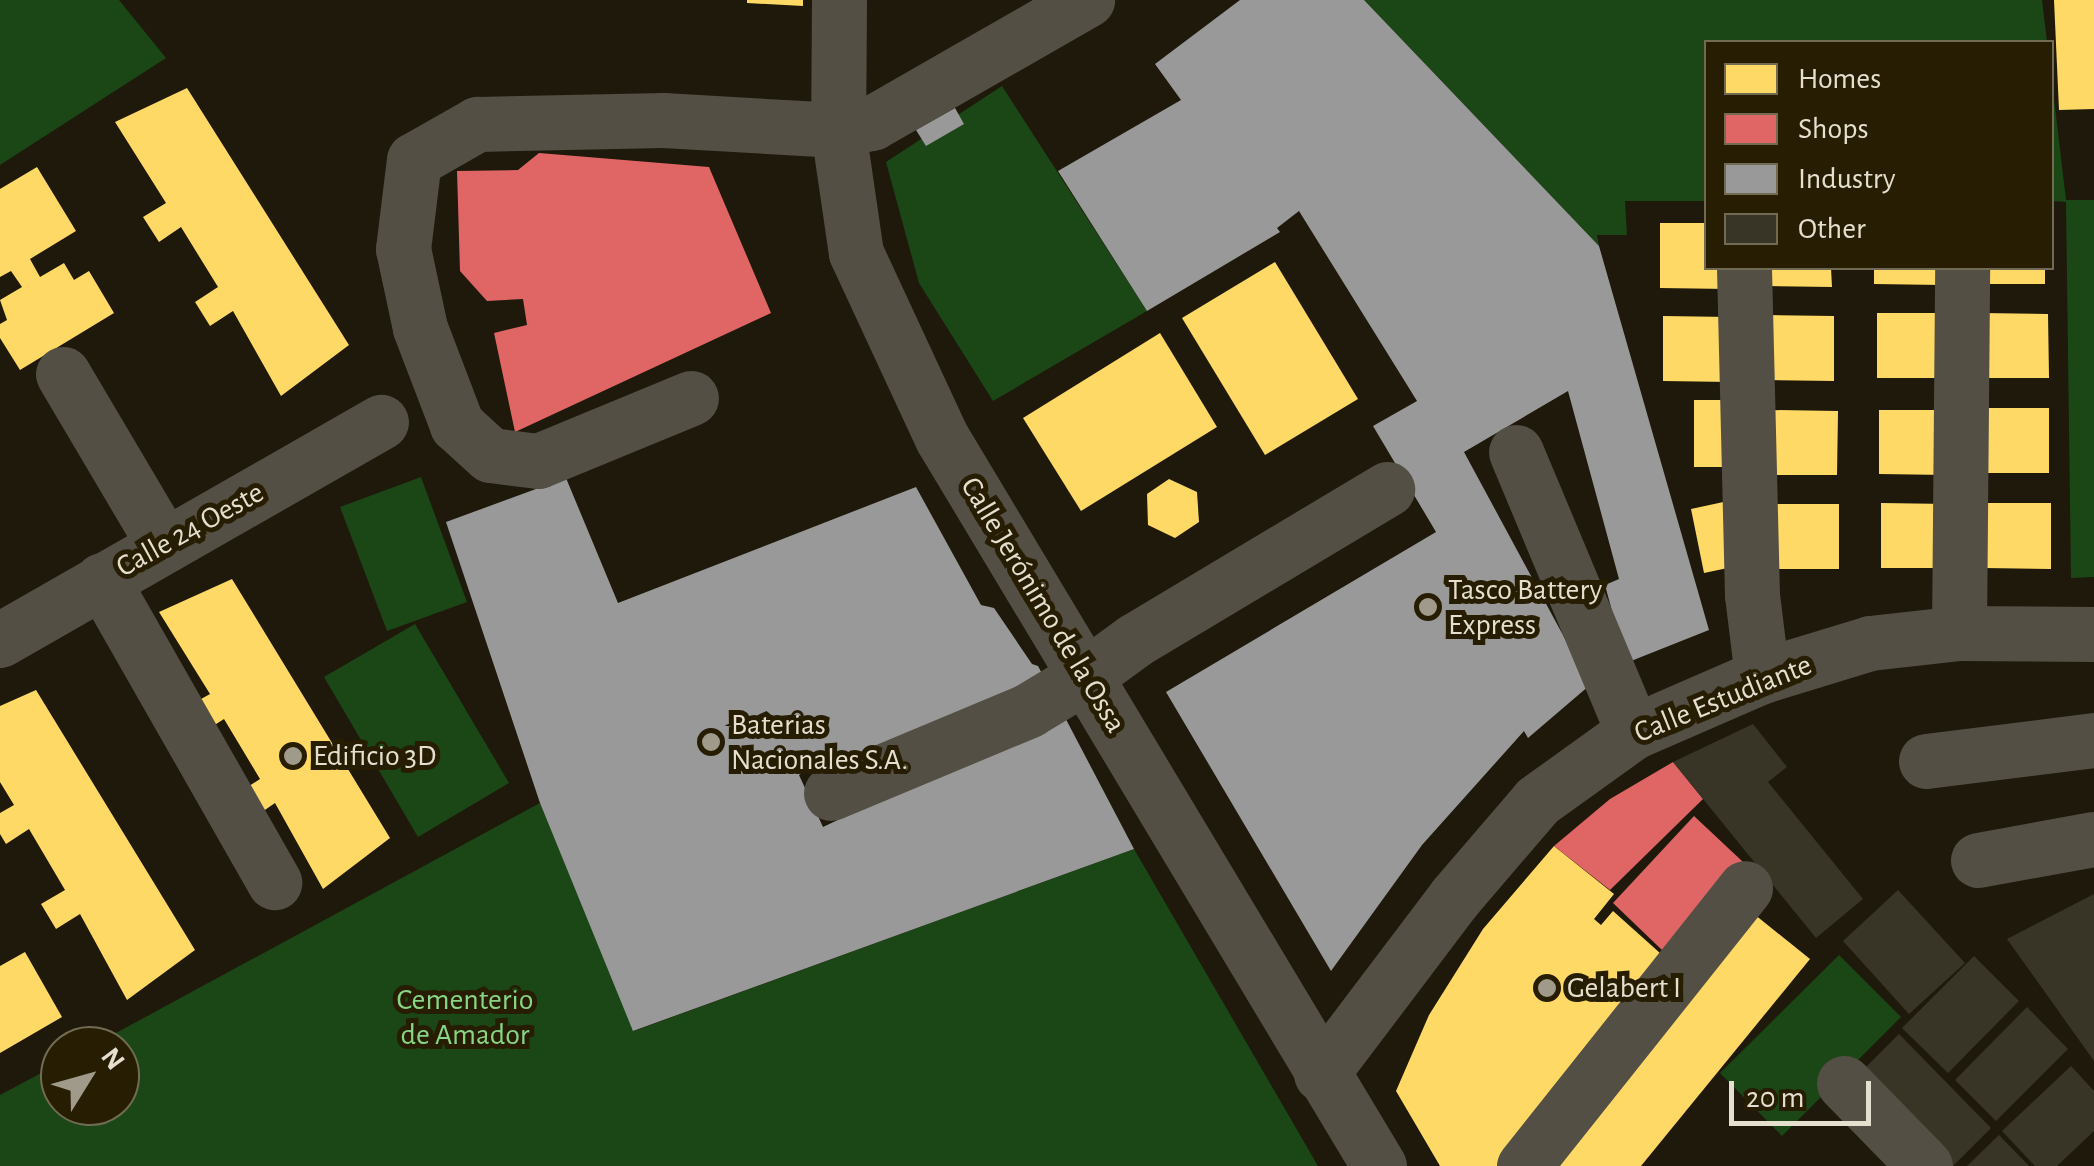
<!DOCTYPE html>
<meta charset="utf-8">
<style>
body{margin:0}
#map{position:relative;width:2094px;height:1166px;overflow:hidden;background:#1e190a;font-family:"Alegreya Sans",sans-serif}
div>[style]{position:absolute}
.green>*{inset:0;background:#1b4717}
.homes>*{inset:0;background:#ffd966}
.shops>*{inset:0;background:#e06666}
.industry>*{inset:0;background:#999}
.building>*{inset:0;background:#393526}
.minor>*{height:55px;margin:-27.5px;padding:0 27.5px;transform-origin:27.5px;border-radius:27.5px;background:#534f45}
.dots>*{width:28px;height:28px;translate:-50% -50%;box-sizing:border-box;border:5px solid #261d02;border-radius:50%}
span{translate:-50% -50%;white-space:nowrap;text-align:center;line-height:1.15;-webkit-text-stroke:10px #261d02;paint-order:stroke}
.street-label{font-size:30px;color:#e5dfcf}
.poi-label{font-size:30px;color:#e5dfcf}
.left{translate:0 -50%;text-align:left}
.park-label{font-size:30px;color:#88d584}
.legend{position:absolute;left:1704px;top:40px;width:350px;height:230px;box-sizing:border-box;background:#261d02;border:2px solid #726b54;margin:0;padding:12px 18px;list-style:none;font-size:30px;color:#e5dfcf}
.legend li{display:flex;align-items:center;gap:20px;height:50px}
.legend b{width:50px;border:2px solid #726b54}
.north{position:absolute;left:40px;top:1026px;width:100px;height:100px;box-sizing:border-box;background:#261d02;border:2px solid #726b54;border-radius:50%;rotate:53deg;font-size:28px;font-weight:700;line-height:40px;text-align:center;color:#e5dfcf}
.north::after{content:'';display:block;margin:auto;width:35px;height:45px;background:#9f9a8a;clip-path:polygon(50% 0,100% 100%,50% 72%,0 100%)}
.scale{position:absolute;left:1729px;top:1081px;width:142px;height:45px;box-sizing:border-box;border:5px solid #e5dfcf;border-top:0;padding-left:12px;font-size:30px;line-height:35px;white-space:nowrap;color:#e5dfcf;-webkit-text-stroke:8px #261d02;paint-order:stroke}
</style>
<div id="map">
<div class="green">
<div style="clip-path:polygon(0 0,119px 0,166px 58px,0 165px)"></div>
<div style="clip-path:polygon(1364px 0,2042px 0,2047px 42px,1706px 42px,1706px 201px,1625px 201px,1627px 235px,1597px 235px,1599px 246px)"></div>
<div style="clip-path:polygon(2052px 82px,2066px 200px,2094px 200px,2094px 577px,2071px 578px,2066px 202px,2052px 201px)"></div>
<div style="clip-path:polygon(1002px 86px,1147px 311px,993px 401px,919px 283px,886px 162px)"></div>
<div style="clip-path:polygon(421px 477px,467px 602px,387px 631px,340px 507px)"></div>
<div style="clip-path:polygon(415px 624px,509px 783px,418px 837px,324px 677px)"></div>
<div style="clip-path:polygon(540px 803px,634px 1031px,1134px 849px,1318px 1166px,0 1166px,0 1095px,60px 1063px,60px 1106px,120px 1106px,120px 1046px,92px 1046px)"></div>
<div style="clip-path:polygon(1839px 955px,1901px 1017px,1782px 1136px,1720px 1073px)"></div>
</div>
<div class="homes">
<div style="clip-path:polygon(747px 0,803px 0,803px 6px,747px 3px)"></div>
<div style="clip-path:polygon(2054px 0,2094px 0,2094px 109px,2059px 110px)"></div>
<div style="clip-path:polygon(187px 88px,349px 345px,281px 396px,233px 311px,210px 326px,195px 302px,218px 287px,181px 227px,159px 242px,143px 217px,166px 203px,115px 122px)"></div>
<div style="clip-path:polygon(37px 167px,76px 231px,30px 259px,40px 277px,64px 263px,74px 280px,89px 271px,114px 313px,20px 370px,0 338px,0 324px,7px 320px,0 300px,22px 287px,11px 271px,0 277px,0 189px)"></div>
<div style="clip-path:polygon(1660px 223px,1706px 223px,1706px 268px,1728px 268px,1728px 289px,1660px 288px)"></div>
<div style="clip-path:polygon(1275px 262px,1358px 399px,1265px 455px,1182px 318px)"></div>
<div style="clip-path:polygon(1764px 268px,1831px 268px,1832px 287px,1764px 286px)"></div>
<div style="clip-path:polygon(1874px 268px,1942px 268px,1942px 285px,1874px 284px)"></div>
<div style="clip-path:polygon(1978px 268px,2045px 268px,2045px 284px,1978px 284px)"></div>
<div style="clip-path:polygon(1877px 313px,1945px 313px,1944px 378px,1877px 378px)"></div>
<div style="clip-path:polygon(1981px 313px,2048px 314px,2049px 378px,1981px 378px)"></div>
<div style="clip-path:polygon(1767px 315px,1834px 316px,1834px 381px,1766px 380px)"></div>
<div style="clip-path:polygon(1663px 316px,1730px 317px,1730px 382px,1663px 381px)"></div>
<div style="clip-path:polygon(1160px 333px,1217px 427px,1081px 511px,1023px 418px)"></div>
<div style="clip-path:polygon(1694px 400px,1730px 400px,1730px 467px,1694px 467px)"></div>
<div style="clip-path:polygon(1981px 408px,2049px 408px,2049px 473px,1982px 473px)"></div>
<div style="clip-path:polygon(1770px 410px,1838px 411px,1837px 475px,1770px 475px)"></div>
<div style="clip-path:polygon(1879px 410px,1947px 410px,1947px 475px,1879px 474px)"></div>
<div style="clip-path:polygon(1169px 479px,1197px 492px,1199px 522px,1175px 538px,1148px 525px,1147px 494px)"></div>
<div style="clip-path:polygon(1728px 501px,1742px 565px,1704px 573px,1691px 509px)"></div>
<div style="clip-path:polygon(1881px 503px,1949px 504px,1949px 568px,1881px 568px)"></div>
<div style="clip-path:polygon(1983px 503px,2051px 503px,2051px 569px,1984px 568px)"></div>
<div style="clip-path:polygon(1771px 504px,1839px 504px,1839px 569px,1771px 569px)"></div>
<div style="clip-path:polygon(232px 579px,390px 838px,323px 889px,275px 803px,252px 819px,237px 794px,260px 779px,224px 719px,202px 733px,185px 708px,210px 694px,159px 612px)"></div>
<div style="clip-path:polygon(36px 690px,195px 950px,127px 1000px,80px 914px,56px 929px,41px 904px,65px 890px,29px 829px,6px 844px,0 834px,0 813px,14px 805px,0 782px,0 706px)"></div>
<div style="clip-path:polygon(1554px 846px,1614px 894px,1594px 919px,1601px 925px,1613px 911px,1670px 962px,1504px 1166px,1440px 1166px,1396px 1091px,1429px 1015px,1483px 929px)"></div>
<div style="clip-path:polygon(1754px 914px,1810px 959px,1641px 1166px,1547px 1166px)"></div>
<div style="clip-path:polygon(25px 952px,62px 1017px,0 1053px,0 966px)"></div>
</div>
<div class="shops">
<div style="clip-path:polygon(539px 153px,709px 167px,771px 313px,515px 432px,494px 333px,527px 325px,523px 299px,487px 301px,460px 271px,457px 171px,518px 170px)"></div>
<div style="clip-path:polygon(1673px 762px,1703px 799px,1610px 890px,1554px 846px,1610px 799px)"></div>
<div style="clip-path:polygon(1694px 816px,1743px 862px,1662px 950px,1613px 903px)"></div>
</div>
<div class="industry">
<div style="clip-path:polygon(1240px 0,1364px 0,1599px 246px,1709px 630px,1626px 663px,1605px 585px,1619px 579px,1568px 391px,1464px 452px,1590px 685px,1528px 738px,1524px 731px,1422px 845px,1331px 971px,1166px 692px,1436px 532px,1373px 426px,1417px 401px,1299px 211px,1277px 228px,1280px 232px,1147px 311px,1058px 171px,1181px 100px,1155px 64px)"></div>
<div style="clip-path:polygon(955px 108px,964px 124px,926px 146px,916px 130px)"></div>
<div style="clip-path:polygon(evenodd,566px 478px,618px 603px,916px 487px,981px 605px,994px 608px,1032px 664px,1038px 666px,1134px 849px,633px 1031px,540px 803px,446px 522px,566px 478px,1047px 721px,823px 827px,799px 775px,822px 762px,826px 772px,1047px 721px)"></div>
</div>
<div class="building">
<div style="clip-path:polygon(1753px 724px,1787px 767px,1768px 782px,1863px 899px,1816px 938px,1673px 762px)"></div>
<div style="clip-path:polygon(1898px 890px,1965px 963px,1909px 1014px,1843px 941px)"></div>
<div style="clip-path:polygon(2094px 894px,2094px 1061px,2007px 939px)"></div>
<div style="clip-path:polygon(1974px 956px,2019px 1001px,1948px 1073px,1902px 1028px)"></div>
<div style="clip-path:polygon(2027px 1007px,2068px 1049px,1996px 1121px,1955px 1080px)"></div>
<div style="clip-path:polygon(1899px 1034px,1991px 1128px,1953px 1166px,1941px 1166px,1855px 1078px)"></div>
<div style="clip-path:polygon(2071px 1066px,2094px 1091px,2094px 1131px,2057px 1166px,2035px 1166px,2002px 1131px)"></div>
<div style="clip-path:polygon(1999px 1135px,2029px 1166px,1967px 1166px)"></div>
</div>
<div class="minor">
<div style="left:839px;top:0;width:130px;rotate:90.4deg"></div>
<div style="left:838px;top:130px;width:124px;rotate:81.7deg"></div>
<div style="left:856px;top:253px;width:204px;rotate:65.1deg"></div>
<div style="left:942px;top:438px;width:849px;rotate:59.02deg"></div>
<div style="left:1744px;top:268px;width:327px;rotate:88.6deg"></div>
<div style="left:1752px;top:595px;width:82px;rotate:83deg"></div>
<div style="left:63px;top:374px;width:199px;rotate:59.4deg"></div>
<div style="left:691px;top:398px;width:165px;rotate:157.6deg"></div>
<div style="left:538px;top:461px;width:48px;rotate:-172.9deg"></div>
<div style="left:490px;top:455px;width:45px;rotate:-137.7deg"></div>
<div style="left:457px;top:425px;width:104px;rotate:-110.9deg"></div>
<div style="left:420px;top:328px;width:81px;rotate:-102.1deg"></div>
<div style="left:403px;top:249px;width:90px;rotate:-83deg"></div>
<div style="left:414px;top:160px;width:73px;rotate:-29.7deg"></div>
<div style="left:477px;top:124px;width:186px;rotate:-1.2deg"></div>
<div style="left:663px;top:120px;width:175px;rotate:3.3deg"></div>
<div style="left:838px;top:130px;width:35px;rotate:-12deg"></div>
<div style="left:872px;top:123px;width:248px;rotate:-29.8deg"></div>
<div style="left:1516px;top:452px;width:303px;rotate:67.3deg"></div>
<div style="left:102px;top:580px;width:348px;rotate:60.3deg"></div>
<div style="left:1959px;top:633px;width:365px;rotate:-89.5deg"></div>
<div style="left:0;top:640px;width:439px;rotate:-29.8deg"></div>
<div style="left:1926px;top:761px;width:169px;rotate:-7.1deg"></div>
<div style="left:831px;top:793px;width:215px;rotate:-22.7deg"></div>
<div style="left:1029px;top:710px;width:68px;rotate:-31.1deg"></div>
<div style="left:1087px;top:675px;width:59px;rotate:-36.1deg"></div>
<div style="left:1135px;top:640px;width:294px;rotate:-30.9deg"></div>
<div style="left:1978px;top:860px;width:118px;rotate:-10.3deg"></div>
<div style="left:1321px;top:1074px;width:221px;rotate:-52.9deg"></div>
<div style="left:1454px;top:898px;width:128px;rotate:-49.4deg"></div>
<div style="left:1537px;top:801px;width:118px;rotate:-35.7deg"></div>
<div style="left:1633px;top:732px;width:141px;rotate:-23.5deg"></div>
<div style="left:1762px;top:676px;width:113px;rotate:-17deg"></div>
<div style="left:1870px;top:643px;width:90px;rotate:-6.4deg"></div>
<div style="left:1959px;top:633px;width:135px;rotate:0.4deg"></div>
<div style="left:1844px;top:1083px;width:116px;rotate:45.7deg"></div>
<div style="left:1524px;top:1166px;width:355px;rotate:-51.5deg"></div>
</div>
<div class="dots">
<div style="left:1428px;top:607px;background:#9f9a8a"></div>
<div style="left:711px;top:742px;background:#9f9a8a"></div>
<div style="left:293px;top:756px;background:#9f9a8a"></div>
<div style="left:1547px;top:988px;background:#9f9a8a"></div>
</div>
<div class="street-label">
<span style="left:190px;top:530px;rotate:-29deg">Calle 24 Oeste</span>
<span style="left:1043px;top:605px;rotate:59deg">Calle Jerónimo de la Ossa</span>
<span style="left:1723px;top:699px;rotate:-22deg">Calle Estudiante</span>
</div>
<div class="poi-label">
<span class="left" style="left:1448px;top:607px">Tasco Battery<br>Express</span>
<span class="left" style="left:731px;top:742px">Baterias<br>Nacionales S.A.</span>
<span class="left" style="left:313px;top:756px">Edificio 3D</span>
<span class="left" style="left:1567px;top:988px">Gelabert I</span>
</div>
<div class="park-label">
<span style="left:465px;top:1017px">Cementerio<br>de Amador</span>
</div>
<ul class="legend">
<li><b style="height:28px;background:#ffd966"></b>Homes</li>
<li><b style="height:28px;background:#e06666"></b>Shops</li>
<li><b style="height:28px;background:#999"></b>Industry</li>
<li><b style="height:28px;background:#393526"></b>Other</li>
</ul>
<div class="north">N</div>
<div class="scale">20 m</div>
</div>
